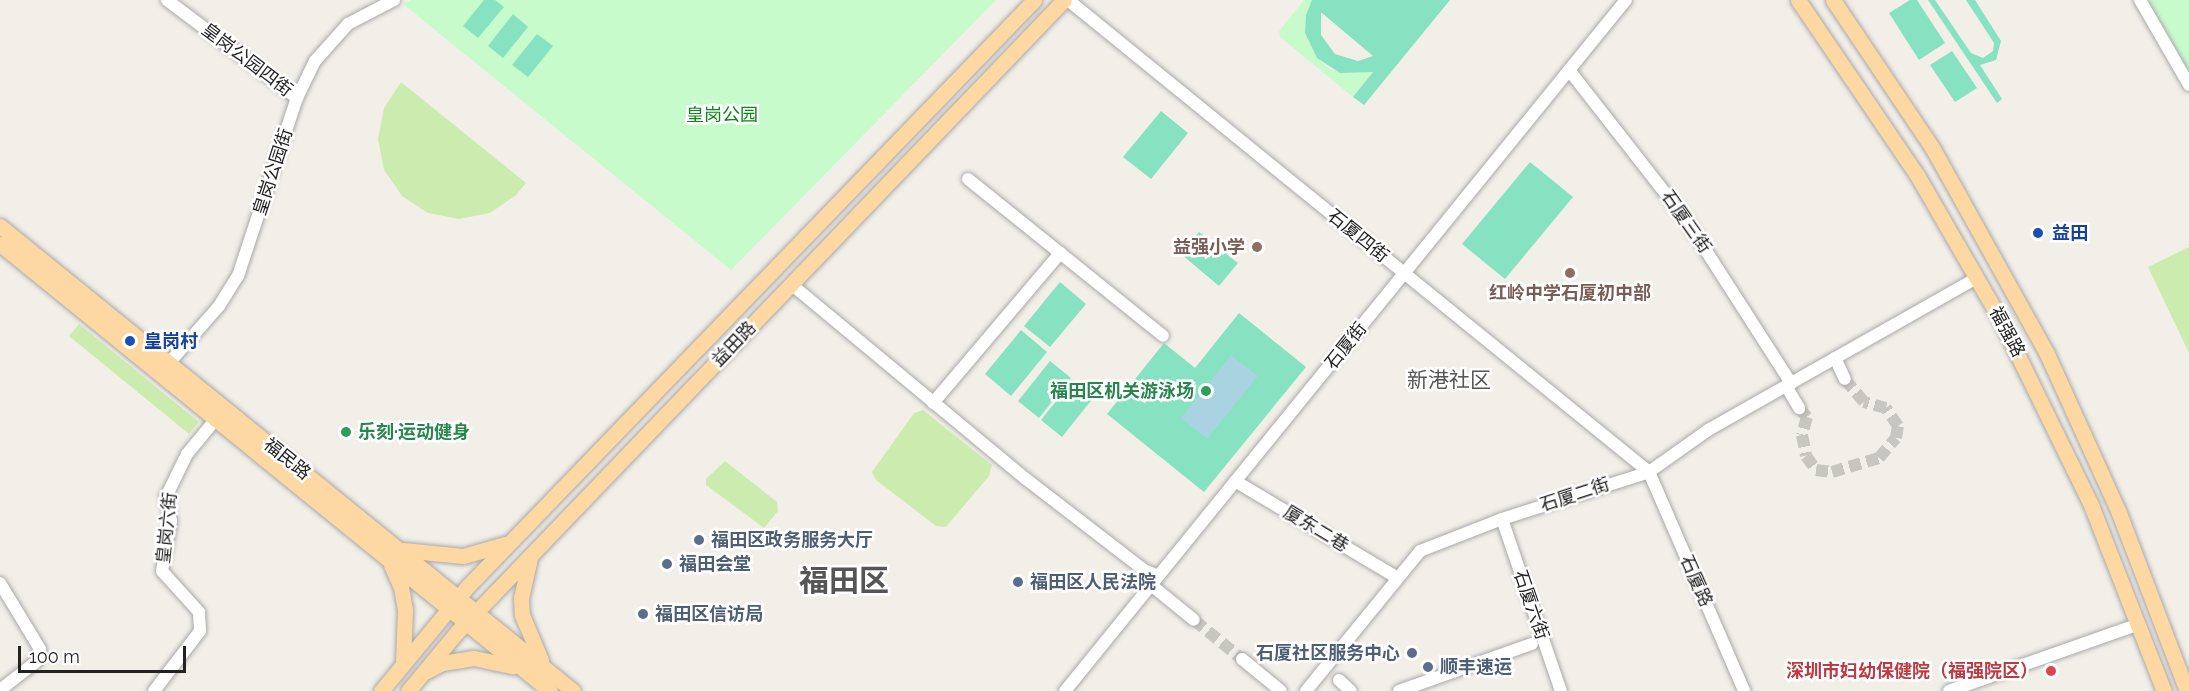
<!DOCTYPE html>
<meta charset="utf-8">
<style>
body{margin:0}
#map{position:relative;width:2189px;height:691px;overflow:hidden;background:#f2efe9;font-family:Raleway,"Noto Sans SC",sans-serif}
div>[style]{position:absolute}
.grass>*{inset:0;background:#ccecaf}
.park>*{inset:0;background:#c7fbcc}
.pitch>*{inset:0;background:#86e2c0}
.water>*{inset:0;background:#a9d3e0}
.minor-tunnel>*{height:12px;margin-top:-6px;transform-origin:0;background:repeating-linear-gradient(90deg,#c8c6c1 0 12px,transparent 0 18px)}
.roads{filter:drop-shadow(0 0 2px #a9a9a9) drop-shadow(0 0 2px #a9a9a9)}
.minor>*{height:12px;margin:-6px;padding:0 6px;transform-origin:6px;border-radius:6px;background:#fff}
.major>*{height:15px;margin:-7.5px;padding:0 7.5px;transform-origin:7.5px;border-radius:7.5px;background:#fed8a2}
.dots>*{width:16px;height:16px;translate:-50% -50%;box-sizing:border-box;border:3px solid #fff;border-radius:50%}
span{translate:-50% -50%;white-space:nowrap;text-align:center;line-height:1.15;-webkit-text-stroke:5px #fff;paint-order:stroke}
.street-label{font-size:18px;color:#222}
.park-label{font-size:18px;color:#098716}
.transit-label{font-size:18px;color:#164399;font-weight:700}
.left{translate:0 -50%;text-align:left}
.education-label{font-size:18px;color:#785e54;font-weight:700}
.right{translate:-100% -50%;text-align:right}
.leisure-label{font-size:18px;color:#27864d;font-weight:700}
.service-label{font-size:18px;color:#4e5e75;font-weight:700}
.health-label{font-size:18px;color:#be3a42;font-weight:700}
.quarter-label{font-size:21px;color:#555}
.town-label{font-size:30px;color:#555;font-weight:700}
.scale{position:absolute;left:18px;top:646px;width:168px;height:27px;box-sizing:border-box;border:3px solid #222;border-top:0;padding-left:8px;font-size:18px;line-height:21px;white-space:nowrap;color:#222;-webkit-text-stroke:4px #fff;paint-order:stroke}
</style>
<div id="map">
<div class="grass">
<div style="clip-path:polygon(401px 82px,526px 183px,516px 195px,490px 213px,459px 219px,428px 213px,402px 196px,384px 170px,378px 139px,384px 108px)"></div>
<div style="clip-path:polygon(2189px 247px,2189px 353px,2148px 267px)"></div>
<div style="clip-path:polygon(79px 324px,199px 422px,189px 434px,69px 336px)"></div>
<div style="clip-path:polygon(923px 410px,992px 465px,989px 476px,946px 527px,936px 526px,876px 480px,872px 472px,914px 413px)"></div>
<div style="clip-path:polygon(725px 461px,777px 502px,778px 511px,764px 528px,706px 485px,706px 479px)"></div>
</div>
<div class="park">
<div style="clip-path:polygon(411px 0,996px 0,731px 270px,403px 4px)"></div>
<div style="clip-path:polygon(1304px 0,1312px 0,1305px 33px,1317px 58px,1331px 70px,1374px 71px,1353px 97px,1280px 37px,1279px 31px)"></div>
<div style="clip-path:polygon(2150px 0,2189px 0,2189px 77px,2150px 8px)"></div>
</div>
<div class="pitch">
<div style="clip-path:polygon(484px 0,495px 0,504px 7px,478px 38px,463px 26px)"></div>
<div style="clip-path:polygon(evenodd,1312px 0,1450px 0,1364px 105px,1353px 97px,1373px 72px,1340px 73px,1317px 58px,1305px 33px,1306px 15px,1312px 0,1321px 13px,1322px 13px,1373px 56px,1358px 61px,1335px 54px,1321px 35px,1321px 13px)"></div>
<div style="clip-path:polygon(1910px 0,1917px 0,1945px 43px,1919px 60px,1889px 13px)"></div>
<div style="clip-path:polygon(1928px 0,1935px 0,1971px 53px,1983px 58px,1993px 51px,1994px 43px,1966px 0,1975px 0,2001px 41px,1996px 60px,1980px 65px,2002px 99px,1997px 103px)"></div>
<div style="clip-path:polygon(513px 14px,528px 27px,503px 58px,488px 46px)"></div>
<div style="clip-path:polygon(537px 34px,553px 46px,528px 77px,512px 65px)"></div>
<div style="clip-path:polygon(1952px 51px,1977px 88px,1955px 102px,1930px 65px)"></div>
<div style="clip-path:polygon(1161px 111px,1188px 133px,1151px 179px,1123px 157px)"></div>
<div style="clip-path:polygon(1530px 162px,1573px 197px,1505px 279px,1462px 244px)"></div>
<div style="clip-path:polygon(1199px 232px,1238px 263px,1219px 286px,1181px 254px)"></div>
<div style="clip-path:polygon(1060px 282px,1086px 304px,1050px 347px,1024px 326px)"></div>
<div style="clip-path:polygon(1239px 313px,1306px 367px,1204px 492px,1107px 414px,1164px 343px,1195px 368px)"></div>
<div style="clip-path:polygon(1021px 330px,1047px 352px,1011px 396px,985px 374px)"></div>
<div style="clip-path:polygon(1050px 361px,1071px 378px,1039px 418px,1018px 401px)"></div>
<div style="clip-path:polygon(1073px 380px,1094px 397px,1062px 437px,1041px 420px)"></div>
</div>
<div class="water">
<div style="clip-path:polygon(1231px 355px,1258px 376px,1207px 439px,1181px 418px)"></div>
</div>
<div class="minor-tunnel">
<div style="left:1799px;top:408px;width:12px;rotate:48deg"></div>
<div style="left:1807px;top:417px;width:19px;rotate:106deg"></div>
<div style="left:1802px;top:435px;width:21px;rotate:79deg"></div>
<div style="left:1806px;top:456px;width:17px;rotate:54deg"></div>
<div style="left:1816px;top:470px;width:16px;rotate:7deg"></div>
<div style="left:1832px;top:472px;width:49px;rotate:-16.6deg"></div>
<div style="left:1879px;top:458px;width:26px;rotate:-50deg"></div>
<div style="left:1896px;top:438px;width:12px;rotate:-81deg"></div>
<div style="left:1898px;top:426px;width:22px;rotate:-124deg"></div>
<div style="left:1886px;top:408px;width:23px;rotate:-165deg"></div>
<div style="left:1864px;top:402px;width:30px;rotate:-130deg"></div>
<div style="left:1194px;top:620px;width:62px;rotate:39.1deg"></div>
</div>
<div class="roads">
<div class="minor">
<div style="left:167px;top:0;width:163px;rotate:37deg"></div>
<div style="left:1068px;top:0;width:749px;rotate:39.09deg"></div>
<div style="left:1649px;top:472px;width:239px;rotate:66.5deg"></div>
<div style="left:2140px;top:0;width:98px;rotate:60deg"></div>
<div style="left:1569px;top:70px;width:192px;rotate:52deg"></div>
<div style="left:1687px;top:221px;width:193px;rotate:57.3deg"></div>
<div style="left:968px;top:179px;width:250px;rotate:38.8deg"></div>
<div style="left:791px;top:284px;width:305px;rotate:39.7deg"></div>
<div style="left:1026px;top:479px;width:149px;rotate:37.6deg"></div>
<div style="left:1144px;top:570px;width:15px;rotate:23deg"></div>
<div style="left:1835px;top:358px;width:23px;rotate:65deg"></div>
<div style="left:169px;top:363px;width:76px;rotate:-48.7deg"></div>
<div style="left:219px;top:306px;width:36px;rotate:-58deg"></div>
<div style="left:238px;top:276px;width:188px;rotate:-71.7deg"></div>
<div style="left:297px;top:98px;width:41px;rotate:-64.1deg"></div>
<div style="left:315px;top:61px;width:50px;rotate:-48.3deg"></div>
<div style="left:348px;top:24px;width:52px;rotate:-27.6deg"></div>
<div style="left:1786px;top:386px;width:26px;rotate:59deg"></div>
<div style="left:933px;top:403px;width:197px;rotate:-49.7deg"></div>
<div style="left:1235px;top:481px;width:187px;rotate:30.8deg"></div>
<div style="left:1502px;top:519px;width:182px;rotate:71.1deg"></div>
<div style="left:0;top:583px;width:77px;rotate:58.8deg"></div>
<div style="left:40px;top:649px;width:12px;rotate:104deg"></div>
<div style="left:37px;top:661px;width:47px;rotate:141.9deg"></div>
<div style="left:1151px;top:585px;width:55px;rotate:39.1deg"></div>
<div style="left:1242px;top:659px;width:50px;rotate:39.4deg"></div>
<div style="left:1339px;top:680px;width:16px;rotate:43deg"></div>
<div style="left:154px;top:691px;width:76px;rotate:-52.5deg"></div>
<div style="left:200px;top:631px;width:19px;rotate:-93deg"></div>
<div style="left:199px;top:612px;width:55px;rotate:-132.1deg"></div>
<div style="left:162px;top:571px;width:51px;rotate:-79.8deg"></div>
<div style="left:171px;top:521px;width:25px;rotate:-102deg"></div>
<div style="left:166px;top:497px;width:48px;rotate:-64deg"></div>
<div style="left:187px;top:454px;width:45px;rotate:-50.4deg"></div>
<div style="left:1065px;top:691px;width:890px;rotate:-50.93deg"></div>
<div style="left:1306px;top:691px;width:181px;rotate:-50.8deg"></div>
<div style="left:1420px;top:551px;width:88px;rotate:-21.3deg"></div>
<div style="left:1502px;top:519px;width:154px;rotate:-17.7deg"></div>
<div style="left:1649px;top:472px;width:72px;rotate:-35.4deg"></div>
<div style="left:1708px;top:430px;width:309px;rotate:-29.5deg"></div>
<div style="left:1399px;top:691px;width:141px;rotate:-19.5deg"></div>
<div style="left:1949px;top:691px;width:201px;rotate:-19.4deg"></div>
</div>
<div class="major">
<div style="left:1798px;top:0;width:212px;rotate:55.8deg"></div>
<div style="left:1917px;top:175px;width:166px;rotate:60deg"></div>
<div style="left:2000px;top:319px;width:207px;rotate:63.9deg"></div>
<div style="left:2091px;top:505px;width:200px;rotate:68.6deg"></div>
<div style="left:1833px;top:0;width:179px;rotate:56.1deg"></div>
<div style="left:1933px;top:149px;width:235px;rotate:60.9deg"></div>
<div style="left:2047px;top:354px;width:175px;rotate:65.6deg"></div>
<div style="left:2119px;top:513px;width:191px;rotate:69.1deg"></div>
<div style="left:0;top:226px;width:738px;rotate:39.06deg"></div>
<div style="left:0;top:244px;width:709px;rotate:39.1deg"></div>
<div style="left:403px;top:550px;width:60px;rotate:5.7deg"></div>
<div style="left:463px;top:556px;width:44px;rotate:-15.9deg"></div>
<div style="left:530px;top:558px;width:41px;rotate:102.7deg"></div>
<div style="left:521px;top:598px;width:17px;rotate:87deg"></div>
<div style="left:522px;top:615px;width:49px;rotate:67.1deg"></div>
<div style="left:391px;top:565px;width:24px;rotate:66deg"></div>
<div style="left:401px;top:587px;width:23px;rotate:80deg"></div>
<div style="left:405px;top:610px;width:51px;rotate:92.2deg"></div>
<div style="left:427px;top:671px;width:17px;rotate:-28deg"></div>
<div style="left:442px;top:663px;width:32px;rotate:-9deg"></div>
<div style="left:474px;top:658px;width:40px;rotate:12deg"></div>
<div style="left:381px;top:691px;width:136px;rotate:-50.4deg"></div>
<div style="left:468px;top:586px;width:815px;rotate:-45.99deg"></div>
<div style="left:408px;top:691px;width:77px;rotate:-50.3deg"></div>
<div style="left:457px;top:632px;width:876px;rotate:-46.16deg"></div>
</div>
</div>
<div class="dots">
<div style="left:2038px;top:233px;background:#1a4fb4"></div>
<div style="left:1257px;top:247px;background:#8d6e63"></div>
<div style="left:1570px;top:273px;background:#8d6e63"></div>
<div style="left:130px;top:341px;background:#1a4fb4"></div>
<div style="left:1206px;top:391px;background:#2e9e5b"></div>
<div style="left:346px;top:432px;background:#2e9e5b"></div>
<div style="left:699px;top:540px;background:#5c6f8a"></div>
<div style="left:667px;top:564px;background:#5c6f8a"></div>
<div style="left:1018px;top:582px;background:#5c6f8a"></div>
<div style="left:643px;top:614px;background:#5c6f8a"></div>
<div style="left:1412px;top:653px;background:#5c6f8a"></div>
<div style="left:1428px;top:667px;background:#5c6f8a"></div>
<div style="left:2051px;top:671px;background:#e0444e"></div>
</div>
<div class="street-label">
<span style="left:247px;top:60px;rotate:37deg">皇岗公园四街</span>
<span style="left:273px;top:172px;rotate:-72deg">皇岗公园街</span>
<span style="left:1686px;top:222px;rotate:55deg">石厦三街</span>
<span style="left:1358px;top:236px;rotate:39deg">石厦四街</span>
<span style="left:2007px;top:332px;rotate:62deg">福强路</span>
<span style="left:734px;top:344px;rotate:-46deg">益田路</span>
<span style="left:1346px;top:346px;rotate:-51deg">石厦街</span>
<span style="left:287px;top:459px;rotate:39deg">福民路</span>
<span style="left:1575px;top:495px;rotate:-18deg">石厦二街</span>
<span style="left:167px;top:528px;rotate:-84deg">皇岗六街</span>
<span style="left:1316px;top:529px;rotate:31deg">厦东二巷</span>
<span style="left:1696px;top:581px;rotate:66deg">石厦路</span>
<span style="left:1531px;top:605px;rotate:71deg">石厦六街</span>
</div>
<div class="park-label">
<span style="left:722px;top:115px">皇岗公园</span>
</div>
<div class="transit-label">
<span class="left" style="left:2052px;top:233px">益田</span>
<span class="left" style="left:144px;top:341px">皇岗村</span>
</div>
<div class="education-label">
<span class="right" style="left:1245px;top:247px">益强小学</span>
<span style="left:1570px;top:293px">红岭中学石厦初中部</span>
</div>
<div class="leisure-label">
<span class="right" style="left:1194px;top:391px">福田区机关游泳场</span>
<span class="left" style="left:358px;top:432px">乐刻·运动健身</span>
</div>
<div class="service-label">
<span class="left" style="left:711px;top:540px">福田区政务服务大厅</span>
<span class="left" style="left:679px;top:564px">福田会堂</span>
<span class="left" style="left:1030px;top:582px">福田区人民法院</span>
<span class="left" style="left:655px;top:614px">福田区信访局</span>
<span class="right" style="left:1400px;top:653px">石厦社区服务中心</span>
<span class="left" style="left:1440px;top:667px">顺丰速运</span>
</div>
<div class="health-label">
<span class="right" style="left:2038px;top:671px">深圳市妇幼保健院（福强院区）</span>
</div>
<div class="quarter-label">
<span style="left:1449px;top:380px">新港社区</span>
</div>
<div class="town-label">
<span style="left:844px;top:581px">福田区</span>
</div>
<div class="scale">100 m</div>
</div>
